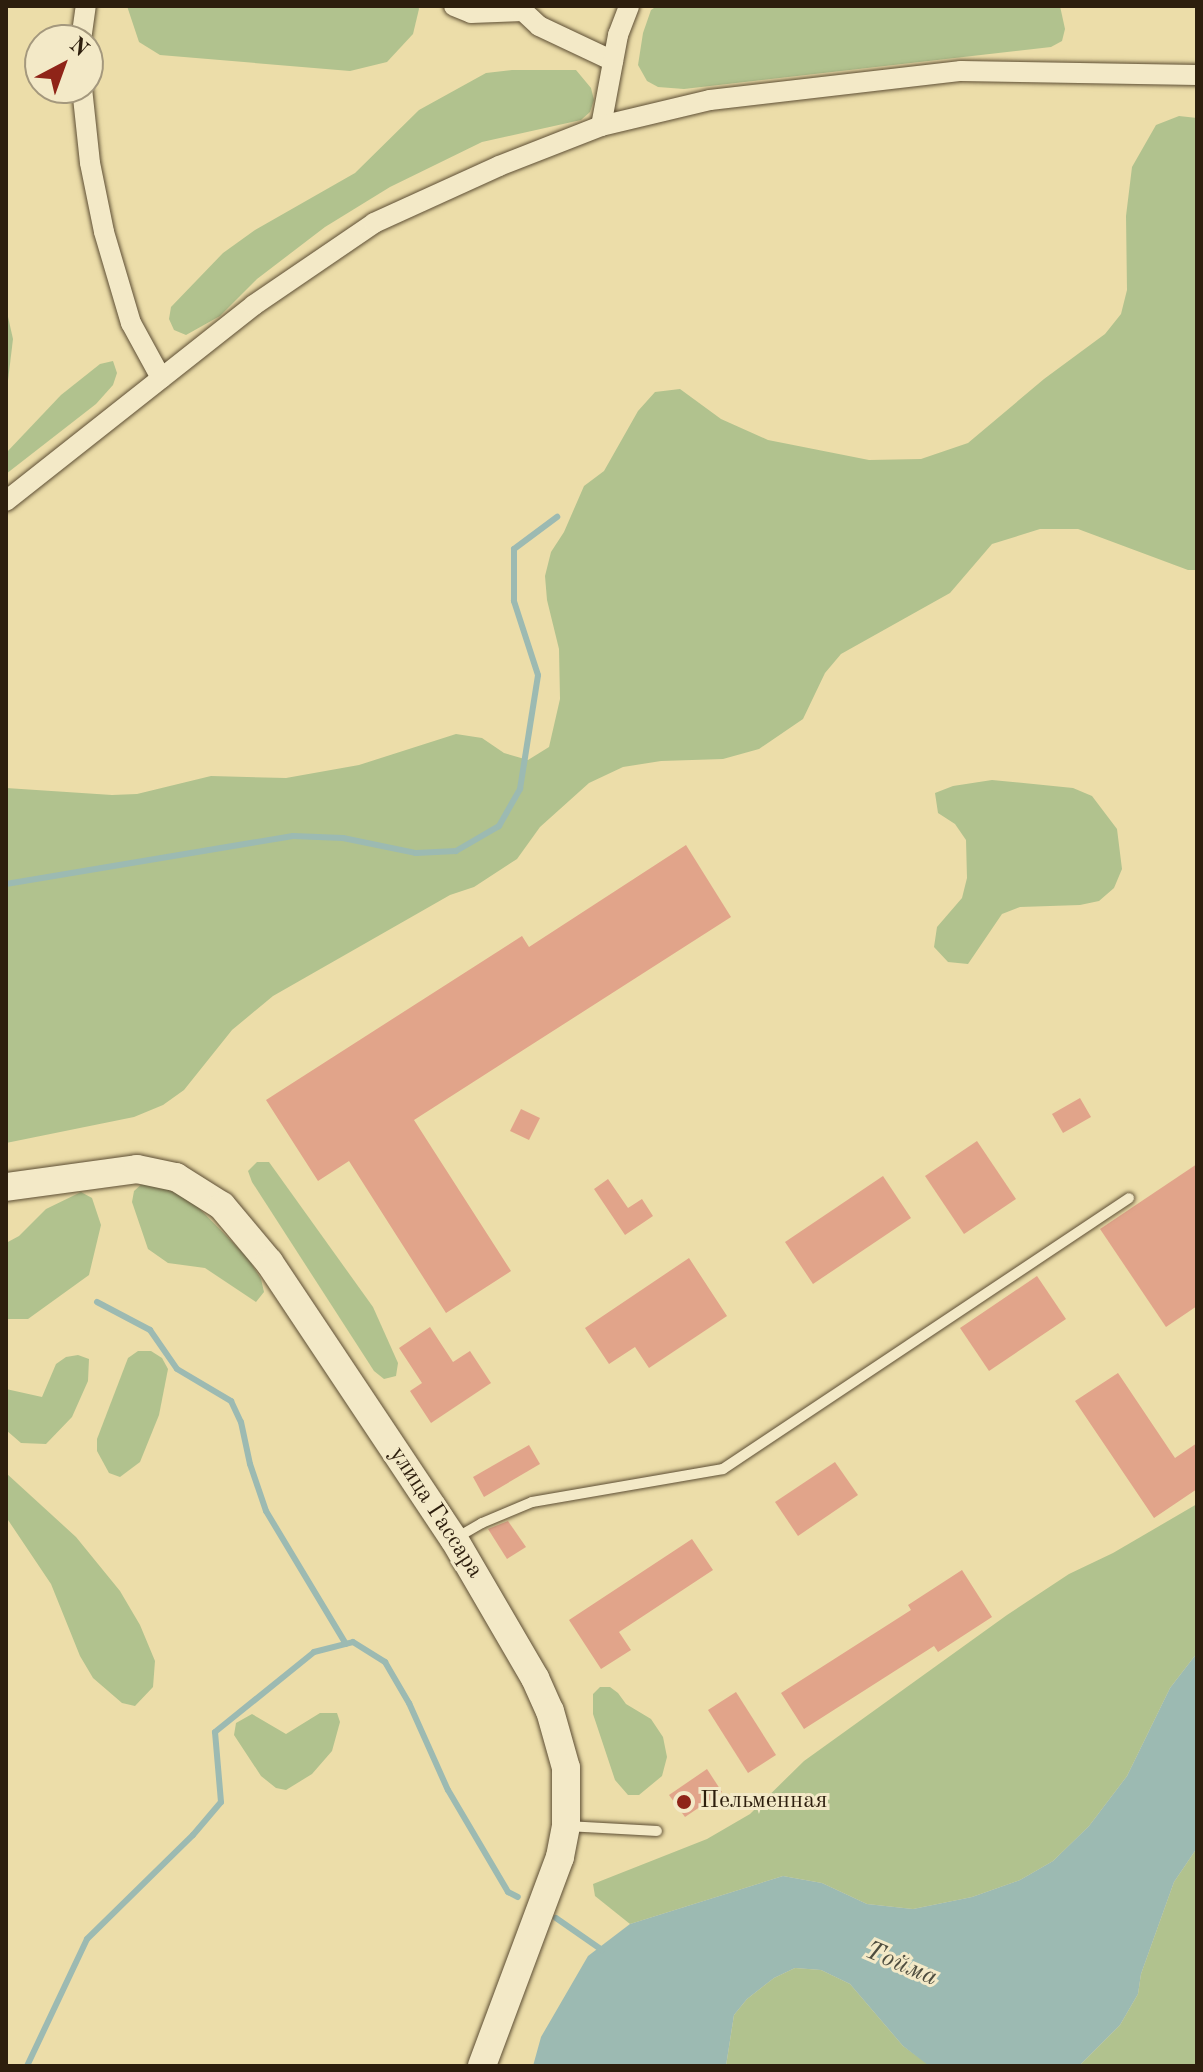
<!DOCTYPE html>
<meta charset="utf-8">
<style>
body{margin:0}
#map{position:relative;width:1203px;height:2072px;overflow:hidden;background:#ecdda9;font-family:"Old Standard TT",serif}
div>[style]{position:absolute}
.green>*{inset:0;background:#b1c28e}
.water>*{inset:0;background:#9cbab2}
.stream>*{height:6px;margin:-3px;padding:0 3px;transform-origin:3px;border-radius:3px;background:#9cbab2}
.building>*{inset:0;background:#e1a48a}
.roads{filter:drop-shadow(0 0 2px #5d4e34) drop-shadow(0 0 2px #5d4e34)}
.service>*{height:10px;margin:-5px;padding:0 5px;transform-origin:5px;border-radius:5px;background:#f3e9c7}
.minor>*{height:20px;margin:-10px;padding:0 10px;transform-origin:10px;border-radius:10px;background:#f3e9c7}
.secondary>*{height:28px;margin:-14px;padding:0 14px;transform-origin:14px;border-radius:14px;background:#f3e9c7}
.dots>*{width:22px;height:22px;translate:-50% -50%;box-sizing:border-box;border:4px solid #f3e9c7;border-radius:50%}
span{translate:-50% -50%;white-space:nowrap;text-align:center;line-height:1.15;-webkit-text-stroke:6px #f3e9c7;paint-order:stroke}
.street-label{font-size:24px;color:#2d1e0d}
.poi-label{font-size:24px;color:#2d1e0d}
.left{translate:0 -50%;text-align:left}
.water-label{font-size:26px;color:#4e4d3f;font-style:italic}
.frame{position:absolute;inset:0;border:8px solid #2d1e0d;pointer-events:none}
.north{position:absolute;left:24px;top:24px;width:80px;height:80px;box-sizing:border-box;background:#f3e9c7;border:2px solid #a4987d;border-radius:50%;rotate:41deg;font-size:22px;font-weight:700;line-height:32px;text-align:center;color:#2d1e0d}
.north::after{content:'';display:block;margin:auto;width:28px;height:36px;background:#8f2418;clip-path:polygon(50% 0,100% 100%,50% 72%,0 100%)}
</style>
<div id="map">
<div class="green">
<div style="clip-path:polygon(127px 6px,418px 6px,419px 9px,413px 34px,387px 62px,350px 71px,160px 55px,139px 42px)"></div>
<div style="clip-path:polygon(657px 6px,1060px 6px,1065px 29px,1062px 41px,1051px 47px,684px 89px,658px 87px,647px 81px,638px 65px,643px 33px,651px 10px)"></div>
<div style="clip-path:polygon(512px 70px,576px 70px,591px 88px,594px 100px,590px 112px,581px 120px,482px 142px,390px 187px,325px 227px,257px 279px,220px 316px,186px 335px,174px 330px,169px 319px,171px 307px,223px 253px,255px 230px,355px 173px,419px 110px,486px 73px)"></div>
<div style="clip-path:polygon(1179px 116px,1197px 118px,1197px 570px,1188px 570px,1078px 529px,1040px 529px,992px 544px,950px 593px,841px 654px,825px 673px,803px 719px,759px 749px,723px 759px,661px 761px,623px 767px,589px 783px,540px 827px,517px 859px,474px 887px,450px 895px,273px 996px,232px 1030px,184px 1090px,163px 1105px,134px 1117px,6px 1143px,6px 788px,112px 795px,137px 794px,211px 776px,286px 778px,359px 765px,456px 734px,482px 738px,504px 753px,528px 760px,549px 747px,560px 699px,559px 649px,547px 600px,545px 576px,551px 552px,564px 532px,584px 486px,604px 471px,638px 411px,655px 392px,680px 389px,721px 419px,768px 440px,869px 460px,921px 459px,968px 443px,1044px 379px,1105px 334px,1121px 314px,1127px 290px,1126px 216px,1132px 167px,1156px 125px)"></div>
<div style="clip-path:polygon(6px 308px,13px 339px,6px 397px)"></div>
<div style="clip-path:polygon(113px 361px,117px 373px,113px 385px,96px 404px,6px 474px,6px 453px,61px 395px,100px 364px)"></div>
<div style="clip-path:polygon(992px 780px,1073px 788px,1092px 796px,1117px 829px,1122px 869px,1114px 888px,1099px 901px,1080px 905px,1020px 907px,1002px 914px,968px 964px,948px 962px,934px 947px,937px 927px,962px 898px,967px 878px,966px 840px,955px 824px,938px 813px,935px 793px,953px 786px)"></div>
<div style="clip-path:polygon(257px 1162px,269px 1162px,373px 1307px,398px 1363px,396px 1376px,384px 1379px,374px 1371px,252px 1182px,248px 1171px)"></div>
<div style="clip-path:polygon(144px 1182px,156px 1183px,194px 1203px,248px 1258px,261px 1279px,264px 1292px,256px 1302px,205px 1268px,168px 1263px,148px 1249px,132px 1202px,134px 1191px)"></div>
<div style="clip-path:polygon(81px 1192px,92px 1198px,101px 1225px,89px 1275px,28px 1319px,6px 1319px,6px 1243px,19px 1236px,46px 1209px)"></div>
<div style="clip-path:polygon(138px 1351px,151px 1351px,162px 1358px,168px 1369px,159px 1415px,140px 1462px,120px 1477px,109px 1473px,97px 1451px,97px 1439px,128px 1358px)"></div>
<div style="clip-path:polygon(78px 1355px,89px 1359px,88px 1381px,72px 1417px,46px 1444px,21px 1443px,6px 1430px,6px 1389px,42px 1397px,56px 1364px,66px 1357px)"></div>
<div style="clip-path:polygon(6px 1473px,76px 1537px,120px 1591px,140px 1625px,155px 1661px,153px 1687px,135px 1706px,122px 1703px,93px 1678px,80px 1656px,51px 1584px,6px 1517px)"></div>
<div style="clip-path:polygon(1197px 1504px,1197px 1653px,1170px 1688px,1127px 1776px,1089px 1826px,1053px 1861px,1020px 1880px,972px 1897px,913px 1909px,867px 1904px,822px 1883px,783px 1876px,630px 1924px,595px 1896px,593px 1884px,707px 1839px,750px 1814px,804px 1761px,1007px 1615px,1069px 1574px,1113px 1553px)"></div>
<div style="clip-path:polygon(600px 1687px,610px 1687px,618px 1693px,626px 1704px,651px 1719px,663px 1737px,667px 1757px,662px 1776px,639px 1795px,628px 1795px,615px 1780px,593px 1714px,593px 1694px)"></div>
<div style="clip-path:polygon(320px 1713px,337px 1713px,340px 1722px,332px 1751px,312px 1774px,286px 1790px,276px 1788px,261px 1776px,234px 1735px,236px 1723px,252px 1714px,286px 1734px)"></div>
<div style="clip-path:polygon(1197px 1848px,1197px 2066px,1079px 2066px,1120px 2025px,1138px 1994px,1141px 1974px,1174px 1882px)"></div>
<div style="clip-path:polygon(795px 1968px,821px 1970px,850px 1984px,903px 2046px,931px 2066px,726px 2066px,734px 2015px,747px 1999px,774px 1978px)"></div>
</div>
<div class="water">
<div style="clip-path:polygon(1197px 1653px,1197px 1848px,1174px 1882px,1141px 1974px,1138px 1994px,1120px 2025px,1079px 2066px,928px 2065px,903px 2046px,850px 1984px,821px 1970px,795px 1968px,774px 1978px,747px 1999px,734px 2015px,726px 2066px,533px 2066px,541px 2037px,588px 1956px,630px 1924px,783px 1876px,822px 1883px,867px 1904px,913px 1909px,972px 1897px,1020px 1880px,1053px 1861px,1089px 1826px,1127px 1776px,1170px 1688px)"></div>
</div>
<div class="stream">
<div style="left:6px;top:884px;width:291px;rotate:-9.5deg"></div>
<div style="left:293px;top:836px;width:50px;rotate:2.3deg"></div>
<div style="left:343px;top:838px;width:75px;rotate:11.6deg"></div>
<div style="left:416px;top:853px;width:40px;rotate:-2.9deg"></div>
<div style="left:456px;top:851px;width:50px;rotate:-30.2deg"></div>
<div style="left:499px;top:826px;width:43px;rotate:-60.4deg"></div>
<div style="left:520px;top:789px;width:115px;rotate:-81deg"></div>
<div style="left:538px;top:675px;width:78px;rotate:-108deg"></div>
<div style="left:514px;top:601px;width:52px;rotate:-90deg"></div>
<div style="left:514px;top:549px;width:54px;rotate:-36.7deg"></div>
<div style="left:97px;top:1302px;width:60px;rotate:27.8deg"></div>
<div style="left:150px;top:1330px;width:47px;rotate:55.3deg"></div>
<div style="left:177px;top:1369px;width:63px;rotate:30.7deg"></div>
<div style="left:231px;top:1401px;width:23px;rotate:65deg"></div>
<div style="left:241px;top:1422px;width:43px;rotate:77.9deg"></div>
<div style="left:250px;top:1464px;width:50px;rotate:71.2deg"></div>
<div style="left:266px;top:1511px;width:155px;rotate:59deg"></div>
<div style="left:556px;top:1918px;width:56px;rotate:34.8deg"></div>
<div style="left:27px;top:2066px;width:140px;rotate:-64.7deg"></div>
<div style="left:87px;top:1939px;width:148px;rotate:-44.5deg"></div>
<div style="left:193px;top:1835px;width:43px;rotate:-49.7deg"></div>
<div style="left:221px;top:1802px;width:70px;rotate:-94.9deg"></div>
<div style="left:215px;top:1732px;width:127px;rotate:-38.9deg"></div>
<div style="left:314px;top:1652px;width:40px;rotate:-14.4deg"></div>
<div style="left:353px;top:1642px;width:38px;rotate:32deg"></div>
<div style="left:385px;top:1662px;width:48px;rotate:59.7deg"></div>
<div style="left:409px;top:1703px;width:95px;rotate:65.9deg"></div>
<div style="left:448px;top:1790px;width:118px;rotate:59.5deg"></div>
<div style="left:508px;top:1892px;width:11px;rotate:27deg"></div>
</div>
<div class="building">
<div style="clip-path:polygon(686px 845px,731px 917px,414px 1120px,511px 1271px,446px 1313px,349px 1161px,318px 1181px,266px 1100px,522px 936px,529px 947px)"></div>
<div style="clip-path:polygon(1080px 1098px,1091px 1117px,1063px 1133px,1052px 1114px)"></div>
<div style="clip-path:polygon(521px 1109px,540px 1118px,529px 1140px,510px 1131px)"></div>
<div style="clip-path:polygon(977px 1141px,1016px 1199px,964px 1234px,925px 1176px)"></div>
<div style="clip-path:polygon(1197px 1164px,1197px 1306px,1166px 1327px,1100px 1229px)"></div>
<div style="clip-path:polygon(883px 1176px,911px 1218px,813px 1284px,785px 1242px)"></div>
<div style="clip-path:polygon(608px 1179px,628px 1208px,642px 1199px,653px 1216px,625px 1235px,594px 1189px)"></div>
<div style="clip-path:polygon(689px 1258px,727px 1316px,649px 1368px,635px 1347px,609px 1364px,585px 1328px)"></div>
<div style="clip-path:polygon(1037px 1276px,1066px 1319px,989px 1371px,960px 1328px)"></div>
<div style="clip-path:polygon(430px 1327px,453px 1362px,470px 1351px,491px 1383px,431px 1423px,410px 1391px,422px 1383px,399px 1348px)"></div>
<div style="clip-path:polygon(1118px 1373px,1175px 1458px,1197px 1443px,1197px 1489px,1154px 1518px,1075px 1401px)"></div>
<div style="clip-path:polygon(529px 1445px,540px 1464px,484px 1497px,473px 1477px)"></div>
<div style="clip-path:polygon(835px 1462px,858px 1495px,798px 1536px,775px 1502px)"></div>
<div style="clip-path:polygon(508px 1521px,526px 1547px,507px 1559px,488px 1529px)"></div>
<div style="clip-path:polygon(692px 1539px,713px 1570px,619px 1632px,631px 1650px,601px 1669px,569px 1620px)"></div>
<div style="clip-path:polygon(962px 1570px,992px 1617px,938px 1652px,934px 1646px,804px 1729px,781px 1693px,911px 1610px,908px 1605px)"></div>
<div style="clip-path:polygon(736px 1692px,776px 1755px,748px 1773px,708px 1710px)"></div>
<div style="clip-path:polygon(707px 1769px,722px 1792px,685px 1817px,669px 1795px)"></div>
</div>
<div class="roads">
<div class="service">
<div style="left:456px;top:1538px;width:30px;rotate:-30deg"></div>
<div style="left:482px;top:1523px;width:54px;rotate:-22.8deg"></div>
<div style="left:532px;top:1502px;width:194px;rotate:-9.8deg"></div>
<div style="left:723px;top:1469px;width:488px;rotate:-33.7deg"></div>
<div style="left:567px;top:1826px;width:90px;rotate:3.2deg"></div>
</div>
<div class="minor">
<div style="left:454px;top:6px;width:18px;rotate:22deg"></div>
<div style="left:471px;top:13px;width:52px;rotate:-2.2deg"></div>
<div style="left:522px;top:6px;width:5px;rotate:79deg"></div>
<div style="left:523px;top:11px;width:22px;rotate:43deg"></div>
<div style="left:539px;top:26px;width:82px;rotate:25.3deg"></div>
<div style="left:81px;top:40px;width:34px;rotate:-82deg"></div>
<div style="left:82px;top:88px;width:75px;rotate:83.9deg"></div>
<div style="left:90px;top:163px;width:70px;rotate:78.5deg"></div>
<div style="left:104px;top:232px;width:95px;rotate:73.5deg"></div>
<div style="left:131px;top:323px;width:63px;rotate:61.4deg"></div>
<div style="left:601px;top:126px;width:93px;rotate:-79.4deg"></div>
<div style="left:618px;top:35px;width:31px;rotate:-69deg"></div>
<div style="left:6px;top:501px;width:316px;rotate:-38.3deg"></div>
<div style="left:254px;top:305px;width:145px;rotate:-34.3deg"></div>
<div style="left:374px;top:223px;width:137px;rotate:-24.5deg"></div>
<div style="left:499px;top:166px;width:110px;rotate:-21.4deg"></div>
<div style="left:601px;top:126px;width:112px;rotate:-13.4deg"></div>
<div style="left:710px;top:100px;width:253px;rotate:-6.6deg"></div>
<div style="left:961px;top:71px;width:236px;rotate:1deg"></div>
</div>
<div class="secondary">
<div style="left:6px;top:1187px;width:132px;rotate:-7.8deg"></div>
<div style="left:137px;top:1169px;width:40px;rotate:12deg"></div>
<div style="left:176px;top:1177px;width:54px;rotate:32.2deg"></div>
<div style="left:222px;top:1206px;width:73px;rotate:50deg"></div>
<div style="left:269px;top:1262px;width:333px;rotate:56.3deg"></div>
<div style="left:454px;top:1539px;width:161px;rotate:59.8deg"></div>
<div style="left:535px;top:1678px;width:36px;rotate:66deg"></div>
<div style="left:550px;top:1711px;width:59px;rotate:74.3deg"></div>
<div style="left:566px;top:1768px;width:58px;rotate:90deg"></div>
<div style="left:566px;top:1826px;width:32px;rotate:101deg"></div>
<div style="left:560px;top:1857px;width:223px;rotate:110.5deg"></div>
</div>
</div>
<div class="dots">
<div style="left:684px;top:1802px;background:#8f2418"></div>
</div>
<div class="street-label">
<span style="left:435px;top:1513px;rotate:57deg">улица Гассара</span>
</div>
<div class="poi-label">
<span class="left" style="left:700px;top:1802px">Пельменная</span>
</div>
<div class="water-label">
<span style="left:901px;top:1965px;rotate:23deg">Тойма</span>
</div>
<div class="frame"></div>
<div class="north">N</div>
</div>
